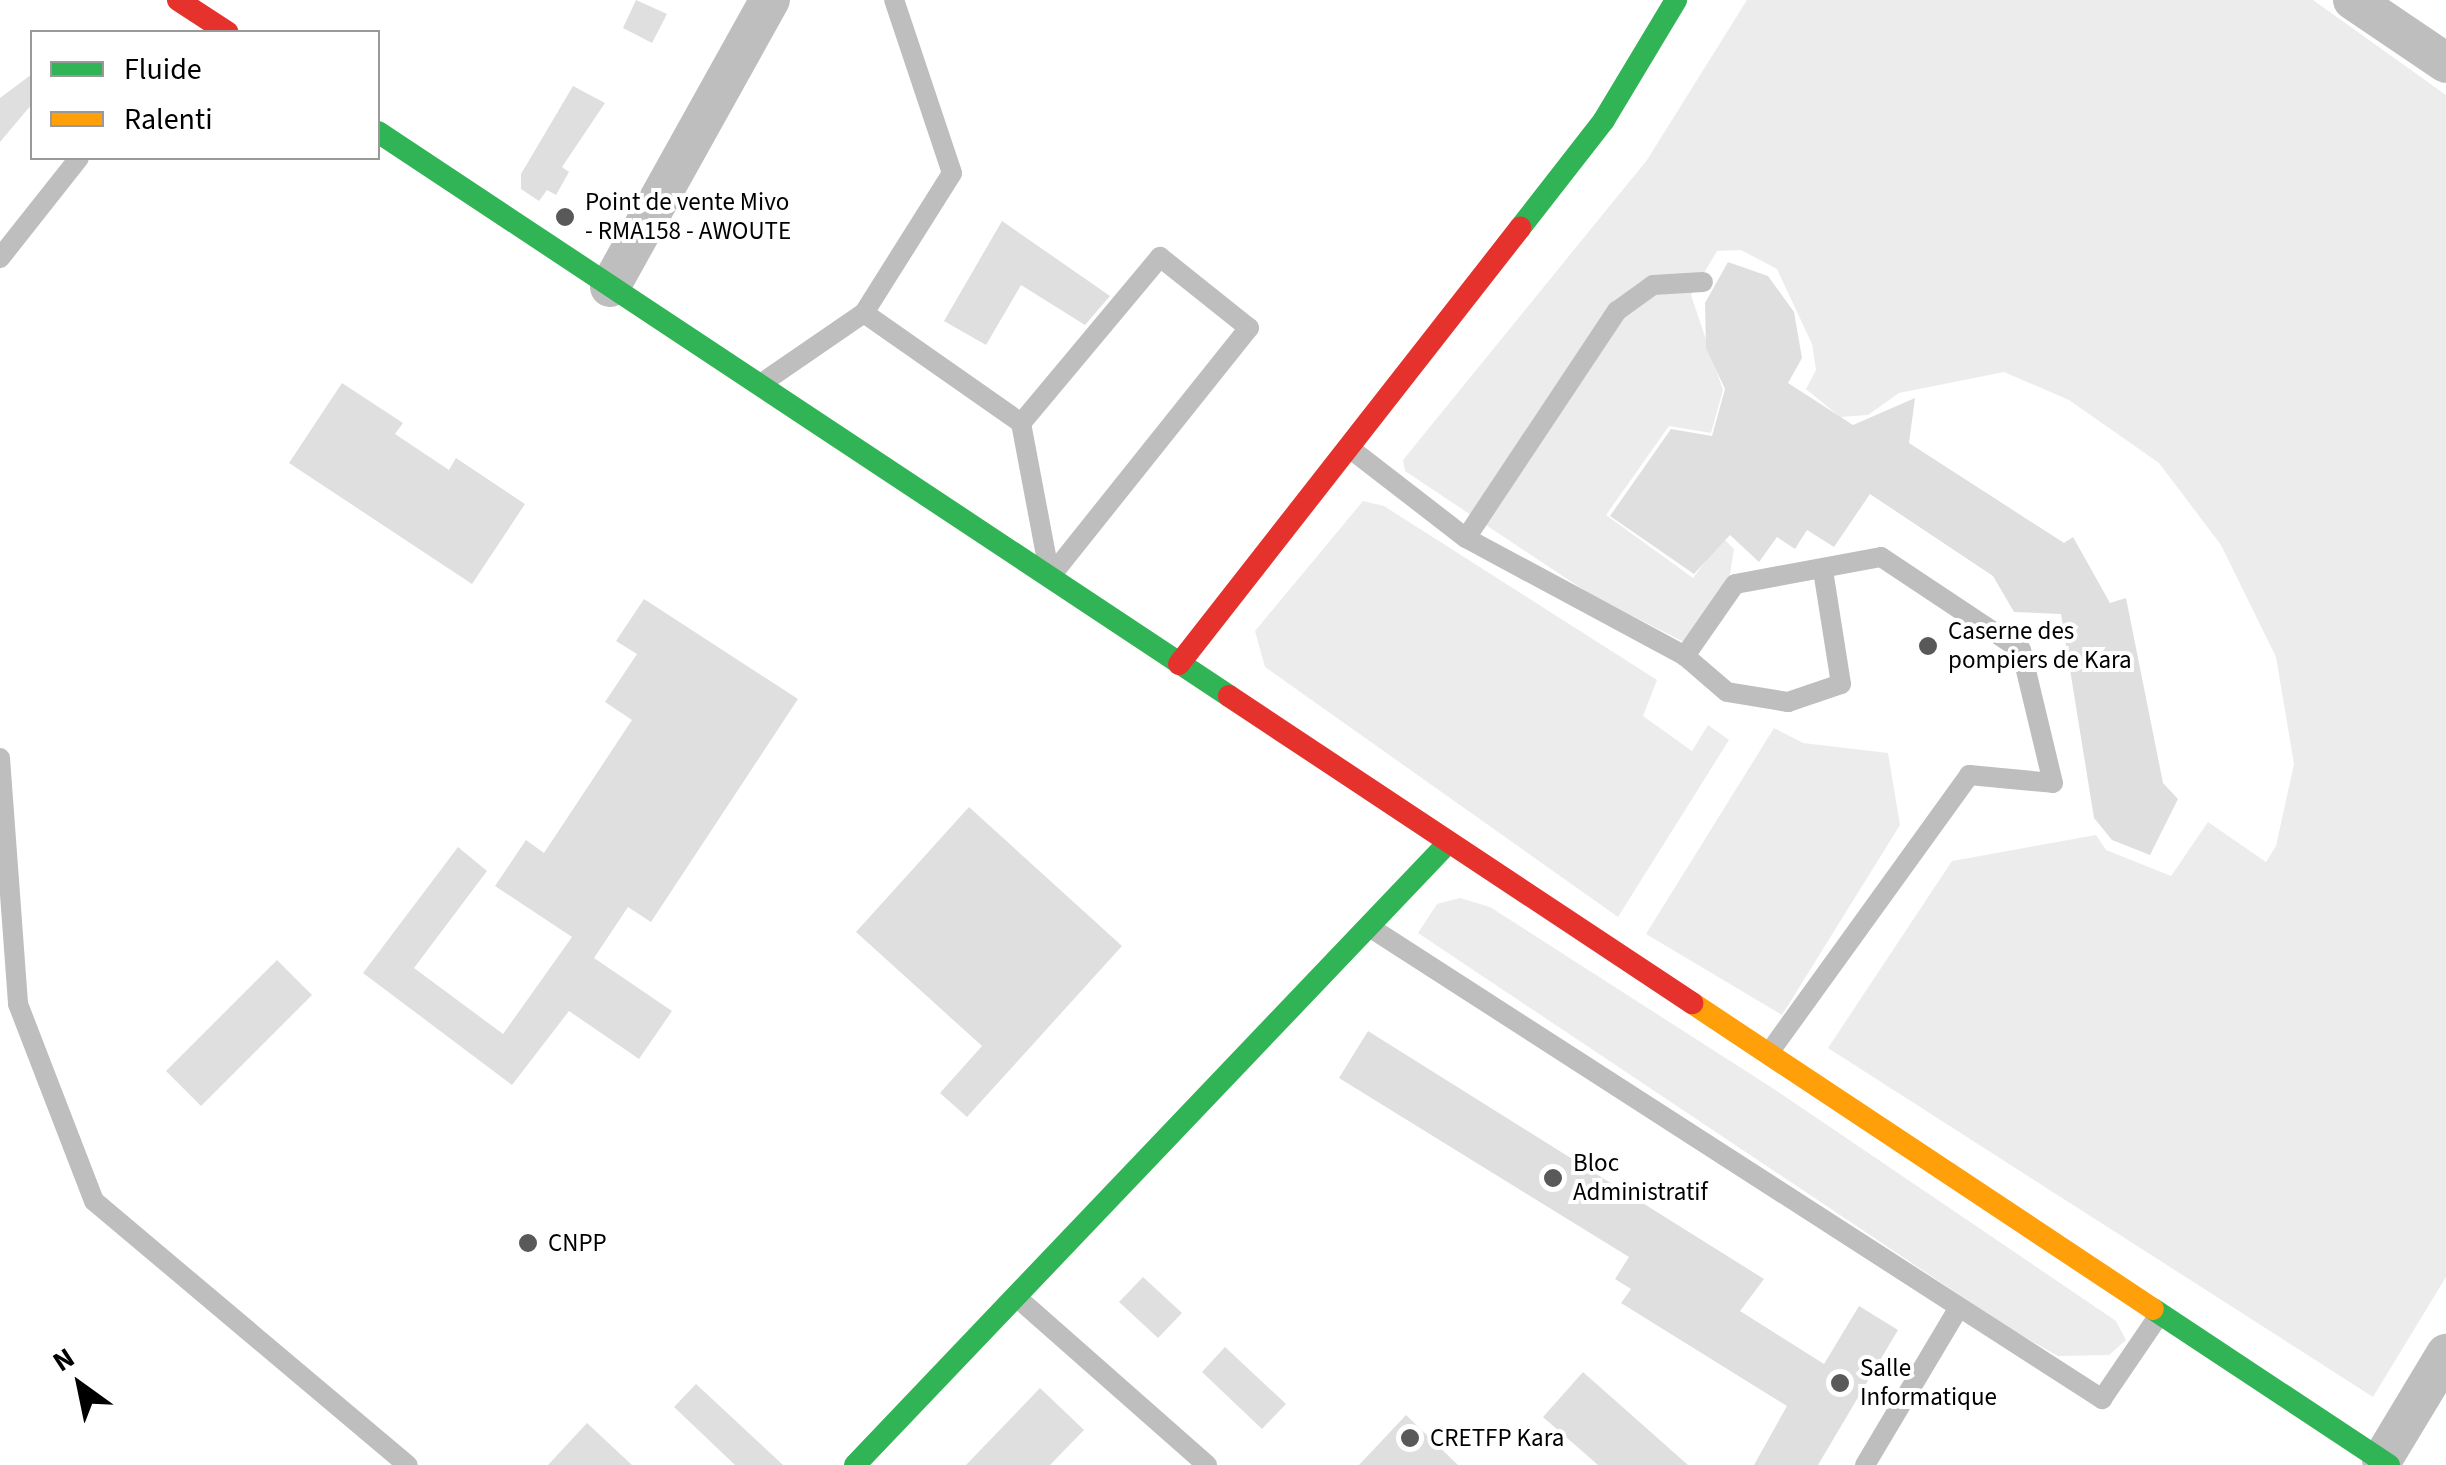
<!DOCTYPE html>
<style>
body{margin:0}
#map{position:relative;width:2446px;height:1465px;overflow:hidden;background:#fff;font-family:"Source Sans 3",sans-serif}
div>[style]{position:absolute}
.green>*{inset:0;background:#ececec}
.building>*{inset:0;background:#dfdfdf}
.lane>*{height:20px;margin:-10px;padding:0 10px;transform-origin:10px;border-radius:10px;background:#bebebe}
.street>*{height:40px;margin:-20px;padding:0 20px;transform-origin:20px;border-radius:20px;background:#bebebe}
.fast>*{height:22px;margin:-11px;padding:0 11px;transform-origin:11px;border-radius:11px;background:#30b455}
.slow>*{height:22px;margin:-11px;padding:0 11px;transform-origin:11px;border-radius:11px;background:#ff9f0a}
.jam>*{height:22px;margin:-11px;padding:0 11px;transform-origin:11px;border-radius:11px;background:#e5322d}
.dots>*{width:28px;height:28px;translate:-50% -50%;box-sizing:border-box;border:5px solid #fff;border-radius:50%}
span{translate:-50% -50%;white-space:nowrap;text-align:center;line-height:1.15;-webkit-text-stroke:8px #fff;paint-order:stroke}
.poi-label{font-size:25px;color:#000}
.left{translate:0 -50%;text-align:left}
.legend{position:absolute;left:30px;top:30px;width:350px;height:130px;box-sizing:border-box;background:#fff;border:2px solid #999;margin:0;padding:12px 18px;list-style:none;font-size:30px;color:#000}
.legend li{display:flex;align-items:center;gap:20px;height:50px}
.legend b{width:50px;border:2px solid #999}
.north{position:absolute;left:30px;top:1335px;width:100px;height:100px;-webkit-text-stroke:8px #fff;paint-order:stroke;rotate:327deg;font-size:28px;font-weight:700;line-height:40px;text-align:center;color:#000}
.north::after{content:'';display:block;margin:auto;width:35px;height:45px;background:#000;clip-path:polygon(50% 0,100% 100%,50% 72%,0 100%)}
</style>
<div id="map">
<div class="green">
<div style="clip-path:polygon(1747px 0,2313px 0,2446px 95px,2446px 1277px,2373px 1397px,1828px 1048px,1952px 861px,2096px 835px,2106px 850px,2171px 876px,2208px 822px,2266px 862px,2276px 846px,2294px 764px,2276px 657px,2221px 545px,2159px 463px,2069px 400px,2004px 372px,1899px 393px,1868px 415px,1840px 417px,1806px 389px,1816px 370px,1812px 344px,1777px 269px,1741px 250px,1717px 251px,1691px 295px,1723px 390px,1711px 433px,1669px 426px,1606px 515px,1693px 578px,1723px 538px,1734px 549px,1728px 586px,1684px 642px,1591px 595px,1405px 471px,1403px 460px,1647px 160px)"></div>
<div style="clip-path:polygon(1363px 501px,1384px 506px,1657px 680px,1643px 716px,1692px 751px,1708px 725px,1729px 740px,1618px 917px,1265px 667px,1255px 631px)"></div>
<div style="clip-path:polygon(1774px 728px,1803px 743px,1888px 753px,1900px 825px,1782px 1015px,1646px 934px)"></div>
<div style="clip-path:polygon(1460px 898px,1490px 907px,1777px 1091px,2116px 1321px,2126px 1340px,2109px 1355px,2058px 1356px,2015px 1332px,1418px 933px,1437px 904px)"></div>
</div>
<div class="building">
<div style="clip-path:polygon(636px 0,667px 14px,652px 43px,623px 28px)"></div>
<div style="clip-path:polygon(32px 74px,32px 104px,0 142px,0 98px)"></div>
<div style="clip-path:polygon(573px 86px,605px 103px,562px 167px,569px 172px,556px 195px,547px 190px,539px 201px,521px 189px,521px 174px)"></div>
<div style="clip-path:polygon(1002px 221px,1110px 296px,1085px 325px,1021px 285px,986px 345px,944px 321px)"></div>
<div style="clip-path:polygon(1728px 262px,1768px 276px,1794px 312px,1802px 358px,1788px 383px,1853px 425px,1915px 398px,1909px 443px,2064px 543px,2073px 537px,2110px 603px,2126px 598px,2163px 783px,2178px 799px,2150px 855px,2112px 840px,2094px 818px,2061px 614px,2014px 612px,1993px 576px,1870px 494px,1834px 547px,1807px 530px,1795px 549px,1777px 537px,1759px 562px,1730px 535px,1694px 574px,1610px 516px,1671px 429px,1712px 436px,1725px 389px,1706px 348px,1705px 303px)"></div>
<div style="clip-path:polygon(342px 383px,403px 423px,395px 434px,449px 470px,456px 458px,525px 504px,472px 584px,289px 463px)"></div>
<div style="clip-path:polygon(644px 599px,798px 699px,651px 922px,628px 907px,594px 958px,672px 1011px,639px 1059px,569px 1011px,512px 1085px,363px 973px,458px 847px,487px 871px,414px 968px,503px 1034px,572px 937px,495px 886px,526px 840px,544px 853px,632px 720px,605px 702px,637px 654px,616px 641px)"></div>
<div style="clip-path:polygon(969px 807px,1122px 946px,967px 1117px,940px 1093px,982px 1046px,856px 932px)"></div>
<div style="clip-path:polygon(277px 960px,312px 995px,201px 1106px,166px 1071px)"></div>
<div style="clip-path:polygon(1368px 1031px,1764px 1279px,1740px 1311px,1824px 1364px,1859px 1306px,1898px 1330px,1818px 1465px,1754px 1465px,1787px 1406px,1621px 1303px,1631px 1289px,1615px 1279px,1629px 1257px,1339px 1078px)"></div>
<div style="clip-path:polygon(1143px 1277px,1182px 1313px,1158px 1338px,1119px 1302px)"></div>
<div style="clip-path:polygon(1225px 1347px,1286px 1404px,1262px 1429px,1202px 1372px)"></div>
<div style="clip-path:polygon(1583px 1372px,1688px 1465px,1598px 1465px,1543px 1417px)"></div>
<div style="clip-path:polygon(696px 1384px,783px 1465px,735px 1465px,674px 1407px)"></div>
<div style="clip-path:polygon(1040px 1388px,1084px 1430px,1050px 1465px,966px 1465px)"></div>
<div style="clip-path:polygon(1406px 1415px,1458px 1465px,1359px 1465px)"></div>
<div style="clip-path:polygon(587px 1423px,632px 1465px,548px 1465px)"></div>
</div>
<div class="lane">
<div style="left:0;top:258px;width:127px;rotate:-51.7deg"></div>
<div style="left:864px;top:313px;width:165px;rotate:-57.8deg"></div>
<div style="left:952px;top:173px;width:182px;rotate:-108.5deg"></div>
<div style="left:762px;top:383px;width:124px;rotate:-34.5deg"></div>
<div style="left:864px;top:313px;width:192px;rotate:35deg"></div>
<div style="left:1021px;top:423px;width:157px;rotate:79.3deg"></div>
<div style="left:1050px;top:577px;width:319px;rotate:-51.4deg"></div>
<div style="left:1249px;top:328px;width:114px;rotate:-141.4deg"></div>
<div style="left:1160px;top:257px;width:217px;rotate:129.9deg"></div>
<div style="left:1352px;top:450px;width:144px;rotate:37.7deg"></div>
<div style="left:1466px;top:538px;width:249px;rotate:28.3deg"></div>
<div style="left:1466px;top:538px;width:273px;rotate:-56.4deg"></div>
<div style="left:1617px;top:311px;width:44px;rotate:-35.8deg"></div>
<div style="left:1653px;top:285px;width:50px;rotate:-3.4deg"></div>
<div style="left:0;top:758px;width:247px;rotate:85.8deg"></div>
<div style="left:18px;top:1004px;width:211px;rotate:68.9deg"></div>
<div style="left:94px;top:1201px;width:410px;rotate:40.1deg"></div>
<div style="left:1371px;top:928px;width:870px;rotate:32.79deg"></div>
<div style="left:2102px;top:1399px;width:102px;rotate:-55.8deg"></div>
<div style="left:1771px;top:1050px;width:339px;rotate:-54.2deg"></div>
<div style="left:1969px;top:775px;width:84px;rotate:5.4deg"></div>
<div style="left:2053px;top:783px;width:137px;rotate:-103.5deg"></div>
<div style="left:2021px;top:650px;width:168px;rotate:-146.4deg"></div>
<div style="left:1881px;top:557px;width:148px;rotate:169.5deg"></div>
<div style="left:1735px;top:584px;width:88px;rotate:124.8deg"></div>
<div style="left:1685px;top:656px;width:55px;rotate:40.6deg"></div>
<div style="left:1727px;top:692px;width:62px;rotate:9.3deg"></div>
<div style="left:1788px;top:702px;width:56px;rotate:-18.8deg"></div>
<div style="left:1841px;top:684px;width:115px;rotate:-99deg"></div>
<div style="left:1021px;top:1301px;width:248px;rotate:41.4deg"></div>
<div style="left:1865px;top:1465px;width:182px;rotate:-59.2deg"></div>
</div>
<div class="street">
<div style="left:2353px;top:0;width:112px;rotate:34.1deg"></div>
<div style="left:610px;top:287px;width:329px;rotate:-60.9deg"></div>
<div style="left:2382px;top:1460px;width:124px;rotate:-58.9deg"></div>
</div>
<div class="fast">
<div style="left:378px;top:132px;width:1021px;rotate:33.53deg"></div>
<div style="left:1520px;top:228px;width:137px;rotate:-52.1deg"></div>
<div style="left:1604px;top:120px;width:140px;rotate:-59deg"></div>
<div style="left:2153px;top:1309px;width:283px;rotate:33.5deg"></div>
<div style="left:855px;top:1465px;width:859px;rotate:-46.37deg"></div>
</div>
<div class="slow">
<div style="left:1692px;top:1003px;width:553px;rotate:33.58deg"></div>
</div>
<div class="jam">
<div style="left:178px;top:0;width:59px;rotate:33.1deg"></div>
<div style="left:1179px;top:664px;width:554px;rotate:-51.97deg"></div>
<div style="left:1229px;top:696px;width:556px;rotate:33.55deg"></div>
</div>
<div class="dots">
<div style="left:565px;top:217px;background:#595959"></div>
<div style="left:1928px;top:646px;background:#595959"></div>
<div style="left:1553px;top:1178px;background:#595959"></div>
<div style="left:528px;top:1243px;background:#595959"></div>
<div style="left:1840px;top:1383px;background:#595959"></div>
<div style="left:1410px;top:1438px;background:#595959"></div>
</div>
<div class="poi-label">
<span class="left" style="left:585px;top:217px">Point de vente Mivo<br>- RMA158 - AWOUTE</span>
<span class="left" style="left:1948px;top:646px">Caserne des<br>pompiers de Kara</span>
<span class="left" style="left:1573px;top:1178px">Bloc<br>Administratif</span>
<span class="left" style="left:548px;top:1243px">CNPP</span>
<span class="left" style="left:1860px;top:1383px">Salle<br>Informatique</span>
<span class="left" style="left:1430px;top:1438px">CRETFP Kara</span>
</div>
<ul class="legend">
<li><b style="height:12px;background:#30b455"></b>Fluide</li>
<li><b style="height:12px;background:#ff9f0a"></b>Ralenti</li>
</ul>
<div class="north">N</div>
</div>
